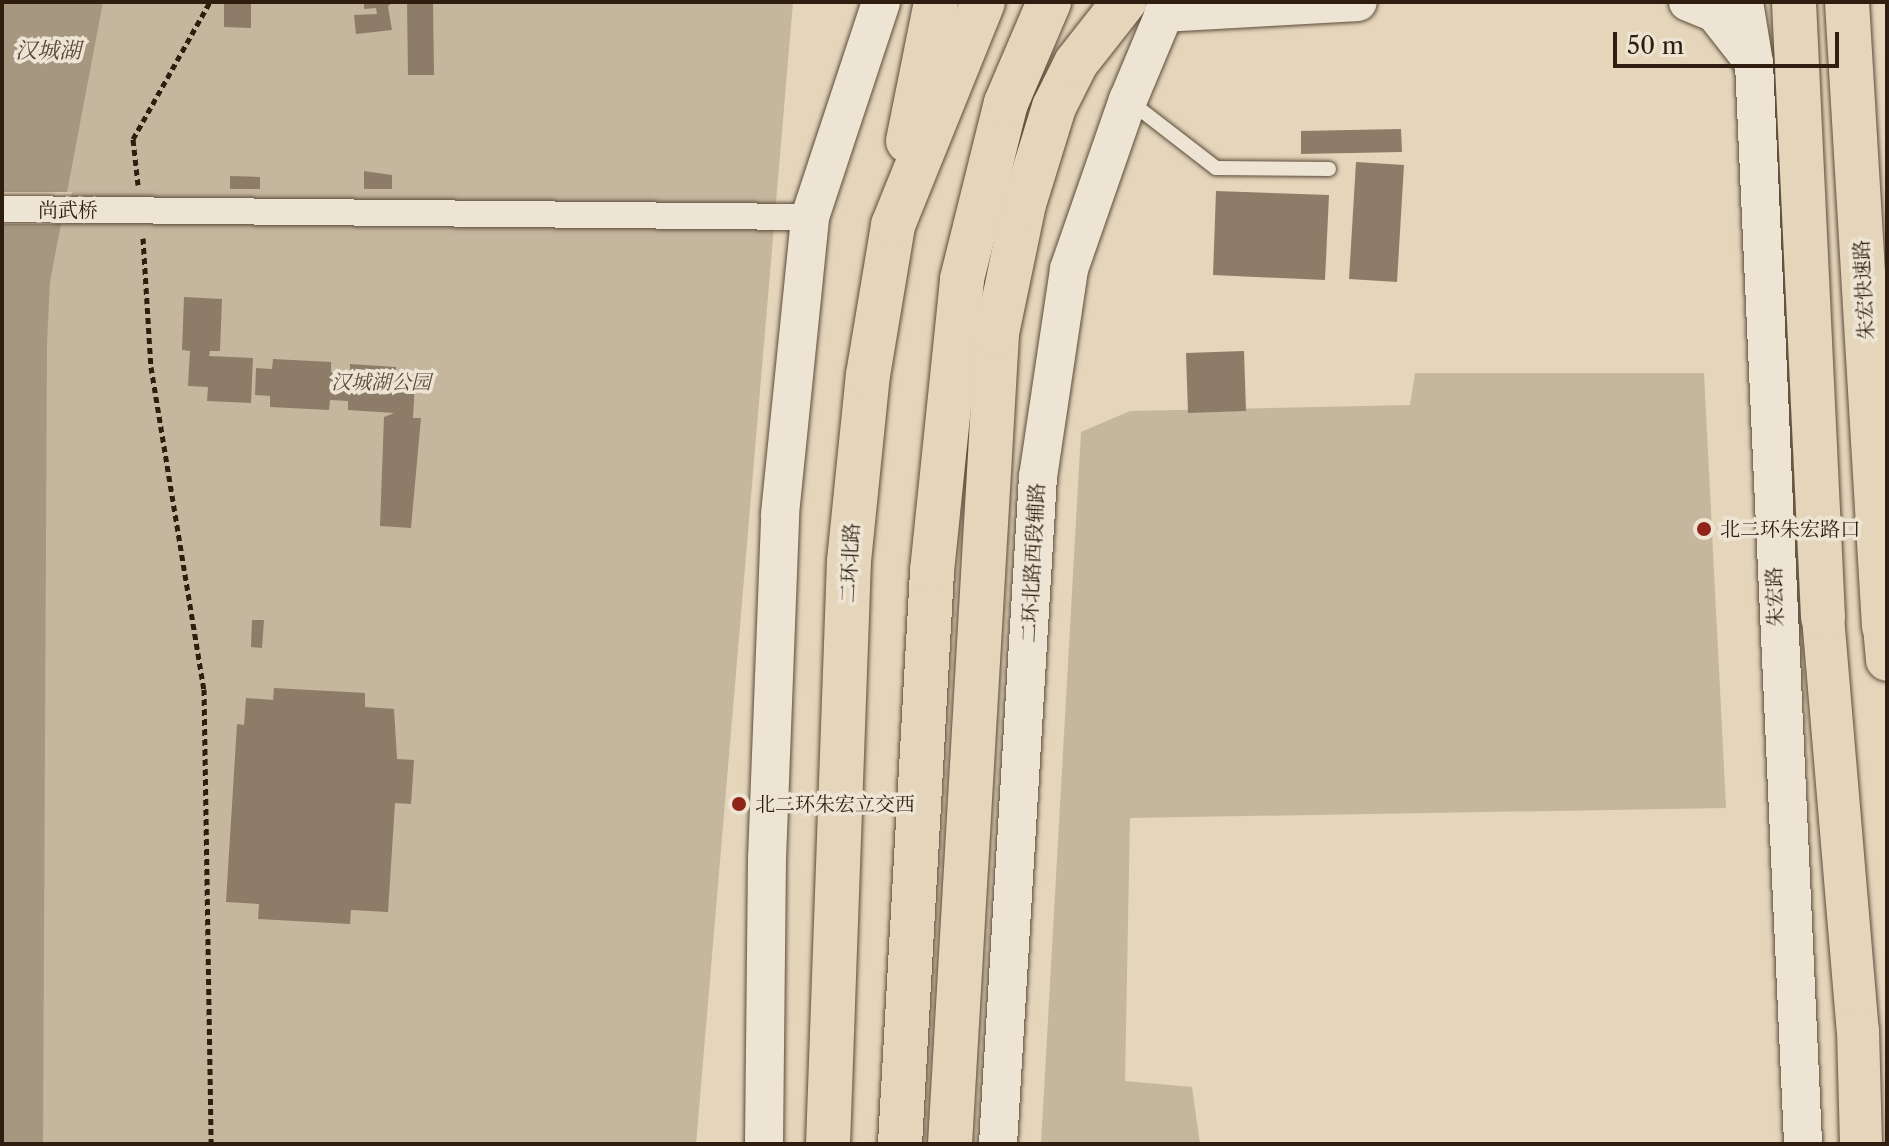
<!DOCTYPE html>
<meta charset="utf-8">
<style>
body{margin:0}
#map{position:relative;width:1889px;height:1146px;overflow:hidden;background:#e4d5bb;font-family:"Libre Caslon Text","Noto Serif SC",serif}
div>[style]{position:absolute}
.green>*{inset:0;background:#c5b69e}
.water>*{inset:0;background:#a69781}
.pier>*{inset:0;background:#e4d5bb}
.building>*{inset:0;background:#8d7d68}
.path>*{height:5px;margin-top:-2.5px;transform-origin:0;background:repeating-linear-gradient(90deg,#2f1e0f 0 6px,transparent 0 10px)}
.roads{filter:drop-shadow(0 0 2px #5c4c3a) drop-shadow(0 0 2px #5c4c3a)}
.service>*{height:14px;margin:-7px;padding:0 7px;transform-origin:7px;border-radius:7px;background:#ede4d3}
.minor>*{height:26px;margin:-13px;padding:0 13px;transform-origin:13px;border-radius:13px;background:#ede4d3}
.secondary>*{height:38px;margin:-19px;padding:0 19px;transform-origin:19px;border-radius:19px;background:#ede4d3}
.primary>*{height:42px;margin:-21px;padding:0 21px;transform-origin:21px;border-radius:21px;background:#e4d5bb}
.trunk>*{height:44px;margin:-22px;padding:0 22px;transform-origin:22px;border-radius:22px;background:#e4d5bb}
.dots>*{width:22px;height:22px;translate:-50% -50%;box-sizing:border-box;border:4px solid #ede4d3;border-radius:50%}
span{translate:-50% -50%;white-space:nowrap;text-align:center;line-height:1.15;-webkit-text-stroke:7px #ede4d3;paint-order:stroke}
.street-label{font-size:20px;color:#2f1e0f}
.park-label{font-size:20px;color:#5c4c3a;font-style:italic}
.poi-label{font-size:20px;color:#2f1e0f}
.left{translate:0 -50%;text-align:left}
.water-label{font-size:22px;color:#594837;font-style:italic}
.frame{position:absolute;inset:0;border:4px solid #2f1e0f;pointer-events:none}
.scale{position:absolute;left:1613px;top:32px;width:226px;height:36px;box-sizing:border-box;border:4px solid #2f1e0f;border-top:0;padding-left:10px;font-size:24px;line-height:28px;white-space:nowrap;color:#2f1e0f;-webkit-text-stroke:6px #ede4d3;paint-order:stroke}
</style>
<div id="map">
<div class="green">
<div style="clip-path:polygon(2px 2px,793px 2px,696px 1144px,2px 1144px)"></div>
<div style="clip-path:polygon(1415px 373px,1704px 373px,1726px 808px,1130px 818px,1125px 1081px,1192px 1087px,1200px 1144px,1041px 1144px,1081px 432px,1130px 411px,1410px 405px)"></div>
</div>
<div class="water">
<div style="clip-path:polygon(2px 2px,103px 2px,50px 282px,47px 342px,43px 1144px,2px 1144px)"></div>
</div>
<div class="pier">
<div style="clip-path:polygon(2px 192px,72px 192px,66px 224px,2px 224px)"></div>
</div>
<div class="building">
<div style="clip-path:polygon(224px 2px,251px 2px,251px 28px,224px 27px)"></div>
<div style="clip-path:polygon(364px 2px,393px 2px,388px 6px,392px 30px,356px 34px,354px 15px,377px 14px,376px 8px,364px 9px)"></div>
<div style="clip-path:polygon(407px 2px,433px 2px,434px 75px,408px 75px)"></div>
<div style="clip-path:polygon(1401px 129px,1402px 152px,1301px 154px,1301px 131px)"></div>
<div style="clip-path:polygon(1356px 162px,1404px 165px,1397px 282px,1349px 279px)"></div>
<div style="clip-path:polygon(364px 171px,392px 175px,392px 189px,364px 189px)"></div>
<div style="clip-path:polygon(230px 176px,260px 177px,260px 189px,230px 189px)"></div>
<div style="clip-path:polygon(1216px 191px,1329px 195px,1325px 280px,1213px 275px)"></div>
<div style="clip-path:polygon(184px 297px,222px 299px,220px 351px,210px 351px,209px 356px,253px 358px,251px 403px,207px 401px,208px 387px,188px 386px,190px 351px,182px 350px)"></div>
<div style="clip-path:polygon(1244px 351px,1246px 411px,1188px 413px,1186px 353px)"></div>
<div style="clip-path:polygon(273px 359px,331px 362px,331px 372px,350px 374px,350px 364px,396px 367px,395px 380px,415px 382px,413px 418px,421px 418px,411px 528px,380px 526px,384px 417px,394px 413px,348px 410px,348px 401px,330px 400px,329px 410px,270px 407px,270px 396px,255px 395px,256px 368px,272px 369px)"></div>
<div style="clip-path:polygon(252px 620px,264px 620px,262px 648px,251px 647px)"></div>
<div style="clip-path:polygon(274px 688px,365px 693px,365px 707px,394px 709px,397px 759px,414px 760px,411px 804px,395px 803px,388px 912px,351px 910px,350px 924px,258px 919px,259px 904px,226px 902px,237px 724px,244px 725px,246px 698px,273px 700px)"></div>
</div>
<div class="path">
<div style="left:138px;top:185px;width:46px;rotate:-96.2deg"></div>
<div style="left:133px;top:139px;width:157px;rotate:-60.7deg"></div>
<div style="left:143px;top:238px;width:129px;rotate:86.5deg"></div>
<div style="left:151px;top:367px;width:326px;rotate:80.7deg"></div>
<div style="left:204px;top:689px;width:455px;rotate:89.1deg"></div>
</div>
<div class="roads">
<div class="service">
<div style="left:1128px;top:100px;width:111px;rotate:37.7deg"></div>
<div style="left:1216px;top:168px;width:113px;rotate:0.5deg"></div>
</div>
<div class="minor">
<div style="left:2px;top:209px;width:808px;rotate:0.57deg"></div>
</div>
<div class="secondary">
<div style="left:1688px;top:2px;width:29px;rotate:22deg"></div>
<div style="left:1715px;top:13px;width:60px;rotate:51.8deg"></div>
<div style="left:1744px;top:2px;width:62px;rotate:80.7deg"></div>
<div style="left:1754px;top:63px;width:1082px;rotate:87.4deg"></div>
<div style="left:1163px;top:13px;width:195px;rotate:-3.2deg"></div>
<div style="left:764px;top:1144px;width:285px;rotate:-89.4deg"></div>
<div style="left:767px;top:859px;width:345px;rotate:-87.8deg"></div>
<div style="left:780px;top:514px;width:299px;rotate:-84.2deg"></div>
<div style="left:810px;top:217px;width:226px;rotate:-71.7deg"></div>
<div style="left:998px;top:1144px;width:668px;rotate:-86.57deg"></div>
<div style="left:1038px;top:477px;width:210px;rotate:-81.5deg"></div>
<div style="left:1069px;top:269px;width:179px;rotate:-70.8deg"></div>
<div style="left:1128px;top:100px;width:106px;rotate:-67.3deg"></div>
</div>
<div class="primary">
<div style="left:1823px;top:617px;width:414px;rotate:85.2deg"></div>
<div style="left:1858px;top:1030px;width:114px;rotate:88.5deg"></div>
<div style="left:1884px;top:626px;width:34px;rotate:85deg"></div>
</div>
<div class="trunk">
<div style="left:1794px;top:2px;width:616px;rotate:87.3deg"></div>
<div style="left:1847px;top:2px;width:625px;rotate:86.61deg"></div>
<div style="left:908px;top:141px;width:142px;rotate:-78.6deg"></div>
<div style="left:828px;top:1144px;width:583px;rotate:-87.94deg"></div>
<div style="left:849px;top:561px;width:187px;rotate:-84.2deg"></div>
<div style="left:868px;top:375px;width:152px;rotate:-80.5deg"></div>
<div style="left:893px;top:225px;width:240px;rotate:-68deg"></div>
<div style="left:900px;top:1144px;width:574px;rotate:-86.8deg"></div>
<div style="left:932px;top:571px;width:294px;rotate:-84.1deg"></div>
<div style="left:962px;top:279px;width:181px;rotate:-76deg"></div>
<div style="left:1006px;top:103px;width:110px;rotate:-66.9deg"></div>
<div style="left:950px;top:1144px;width:812px;rotate:-86.68deg"></div>
<div style="left:997px;top:333px;width:132px;rotate:-78.2deg"></div>
<div style="left:1024px;top:204px;width:102px;rotate:-72.8deg"></div>
<div style="left:1054px;top:107px;width:49px;rotate:-63.4deg"></div>
<div style="left:1076px;top:63px;width:78px;rotate:-51.8deg"></div>
</div>
</div>
<div class="dots">
<div style="left:1704px;top:529px;background:#8f2418"></div>
<div style="left:739px;top:804px;background:#8f2418"></div>
</div>
<div class="street-label">
<span style="left:68px;top:210px">尚武桥</span>
<span style="left:1864px;top:290px;rotate:-93deg">朱宏快速路</span>
<span style="left:850px;top:563px;rotate:-87deg">二环北路</span>
<span style="left:1033px;top:563px;rotate:-87deg">二环北路西段辅路</span>
<span style="left:1775px;top:597px;rotate:-92deg">朱宏路</span>
</div>
<div class="park-label">
<span style="left:381px;top:382px">汉城湖公园</span>
</div>
<div class="poi-label">
<span class="left" style="left:1720px;top:529px">北二环朱宏路口</span>
<span class="left" style="left:755px;top:804px">北二环朱宏立交西</span>
</div>
<div class="water-label">
<span style="left:48px;top:51px">汉城湖</span>
</div>
<div class="frame"></div>
<div class="scale">50 m</div>
</div>
